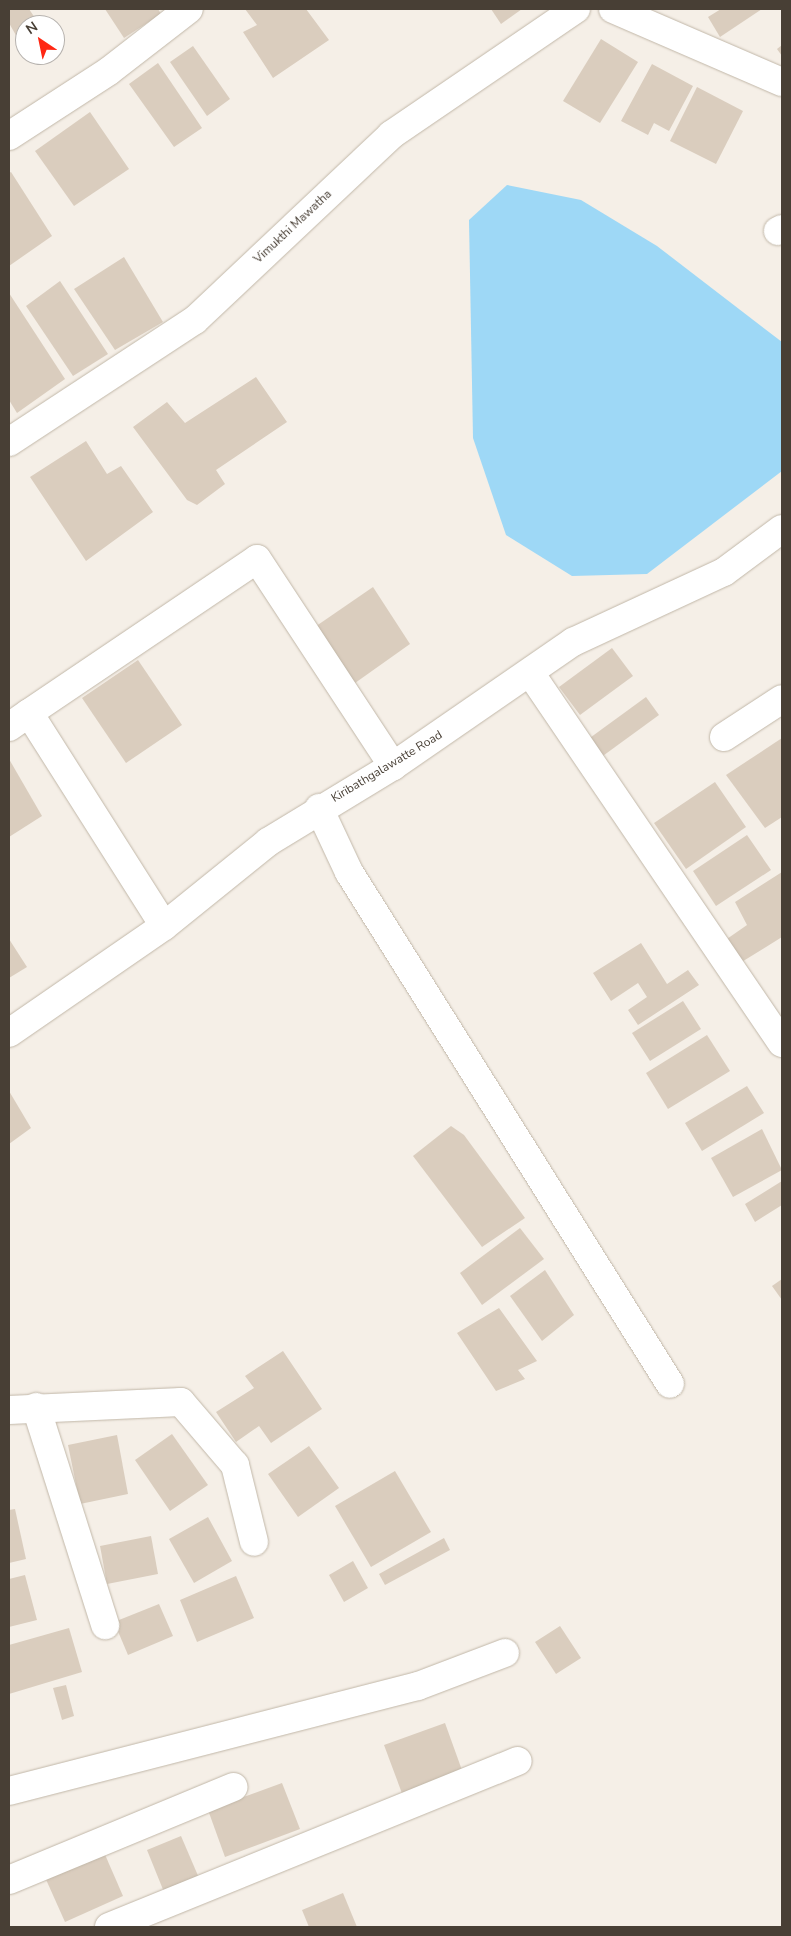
<!DOCTYPE html>
<style>
body{margin:0}
#map{position:relative;width:791px;height:1936px;overflow:hidden;background:#f5efe7;font-family:"Nunito Sans",sans-serif}
div>[style]{position:absolute}
.water>*{inset:0;background:#9ed8f6}
.building>*{inset:0;background:#dacdbe}
.roads{filter:drop-shadow(0 0 1px #c1b7a8) drop-shadow(0 0 1px #c1b7a8)}
.street>*{height:28px;margin:-14px;padding:0 14px;transform-origin:14px;border-radius:14px;background:#fff}
span{translate:-50% -50%;white-space:nowrap;text-align:center;line-height:1.15;-webkit-text-stroke:4.5px #fff;paint-order:stroke}
.street-label{font-size:12px;color:#483f35}
.frame{position:absolute;inset:0;border:10px solid #483f35;pointer-events:none}
.north{position:absolute;left:15px;top:15px;width:50px;height:50px;box-sizing:border-box;background:#fff;border:1px solid #b6b2ae;border-radius:50%;rotate:326deg;font-size:14px;font-weight:700;line-height:20px;text-align:center;color:#483f35}
.north::after{content:'';display:block;margin:auto;width:18px;height:22px;background:#ff2713;clip-path:polygon(50% 0,100% 100%,50% 72%,0 100%)}
</style>
<div id="map">
<div class="water">
<div style="clip-path:polygon(507px 185px,581px 200px,657px 246px,782px 342px,782px 471px,647px 574px,572px 576px,506px 535px,473px 438px,469px 220px)"></div>
</div>
<div class="building">
<div style="clip-path:polygon(9px 9px,29px 9px,39px 24px,25px 25px,25px 34px,18px 39px,9px 23px)"></div>
<div style="clip-path:polygon(105px 9px,158px 9px,161px 14px,124px 38px)"></div>
<div style="clip-path:polygon(245px 9px,306px 9px,329px 40px,273px 78px,243px 32px,257px 25px)"></div>
<div style="clip-path:polygon(491px 9px,522px 9px,501px 24px)"></div>
<div style="clip-path:polygon(721px 9px,762px 9px,720px 37px,708px 17px)"></div>
<div style="clip-path:polygon(601px 39px,638px 62px,600px 123px,563px 101px)"></div>
<div style="clip-path:polygon(782px 45px,782px 56px,777px 49px)"></div>
<div style="clip-path:polygon(193px 46px,230px 99px,207px 116px,170px 62px)"></div>
<div style="clip-path:polygon(158px 63px,202px 128px,174px 147px,129px 84px)"></div>
<div style="clip-path:polygon(652px 64px,693px 86px,669px 131px,654px 123px,648px 135px,621px 121px)"></div>
<div style="clip-path:polygon(697px 87px,743px 111px,716px 164px,670px 141px)"></div>
<div style="clip-path:polygon(90px 112px,129px 169px,74px 206px,35px 151px)"></div>
<div style="clip-path:polygon(11px 172px,52px 236px,9px 266px,9px 173px)"></div>
<div style="clip-path:polygon(124px 257px,163px 322px,115px 350px,74px 289px)"></div>
<div style="clip-path:polygon(60px 281px,108px 354px,73px 376px,26px 306px)"></div>
<div style="clip-path:polygon(9px 293px,65px 379px,17px 413px,9px 400px)"></div>
<div style="clip-path:polygon(256px 377px,287px 422px,216px 470px,225px 484px,197px 505px,187px 500px,133px 427px,167px 402px,185px 423px)"></div>
<div style="clip-path:polygon(86px 441px,107px 474px,121px 466px,153px 512px,86px 561px,30px 477px)"></div>
<div style="clip-path:polygon(373px 587px,410px 644px,348px 688px,309px 631px)"></div>
<div style="clip-path:polygon(612px 648px,633px 676px,580px 715px,559px 687px)"></div>
<div style="clip-path:polygon(138px 660px,182px 725px,126px 763px,82px 698px)"></div>
<div style="clip-path:polygon(646px 697px,659px 715px,600px 758px,587px 740px)"></div>
<div style="clip-path:polygon(782px 738px,782px 817px,765px 828px,726px 775px)"></div>
<div style="clip-path:polygon(9px 759px,42px 816px,9px 837px)"></div>
<div style="clip-path:polygon(715px 782px,746px 827px,686px 869px,654px 823px)"></div>
<div style="clip-path:polygon(747px 835px,771px 870px,716px 906px,693px 871px)"></div>
<div style="clip-path:polygon(782px 872px,782px 937px,740px 963px,724px 941px,747px 925px,735px 902px)"></div>
<div style="clip-path:polygon(9px 939px,27px 967px,9px 978px)"></div>
<div style="clip-path:polygon(641px 943px,667px 984px,688px 970px,699px 985px,638px 1025px,628px 1010px,647px 997px,638px 983px,611px 1001px,593px 973px)"></div>
<div style="clip-path:polygon(683px 1001px,701px 1029px,650px 1061px,632px 1033px)"></div>
<div style="clip-path:polygon(707px 1035px,730px 1071px,668px 1109px,646px 1073px)"></div>
<div style="clip-path:polygon(747px 1086px,764px 1113px,702px 1151px,685px 1123px)"></div>
<div style="clip-path:polygon(9px 1091px,31px 1128px,9px 1144px)"></div>
<div style="clip-path:polygon(451px 1126px,464px 1135px,525px 1218px,482px 1247px,413px 1156px)"></div>
<div style="clip-path:polygon(762px 1129px,782px 1170px,733px 1197px,711px 1158px)"></div>
<div style="clip-path:polygon(782px 1181px,782px 1205px,755px 1222px,745px 1204px)"></div>
<div style="clip-path:polygon(520px 1228px,544px 1259px,482px 1305px,460px 1273px)"></div>
<div style="clip-path:polygon(545px 1270px,574px 1315px,542px 1341px,510px 1296px)"></div>
<div style="clip-path:polygon(782px 1279px,782px 1300px,772px 1286px)"></div>
<div style="clip-path:polygon(499px 1308px,537px 1361px,518px 1370px,525px 1379px,496px 1391px,457px 1333px)"></div>
<div style="clip-path:polygon(283px 1351px,322px 1409px,271px 1443px,259px 1426px,236px 1442px,216px 1412px,254px 1388px,245px 1376px)"></div>
<div style="clip-path:polygon(172px 1434px,208px 1485px,170px 1511px,135px 1460px)"></div>
<div style="clip-path:polygon(117px 1435px,128px 1494px,80px 1504px,68px 1445px)"></div>
<div style="clip-path:polygon(309px 1446px,339px 1488px,298px 1517px,268px 1474px)"></div>
<div style="clip-path:polygon(395px 1471px,431px 1532px,371px 1567px,335px 1506px)"></div>
<div style="clip-path:polygon(15px 1509px,26px 1559px,9px 1563px,9px 1510px)"></div>
<div style="clip-path:polygon(208px 1517px,232px 1561px,194px 1583px,169px 1539px)"></div>
<div style="clip-path:polygon(151px 1536px,158px 1574px,107px 1584px,100px 1546px)"></div>
<div style="clip-path:polygon(444px 1538px,450px 1550px,385px 1585px,379px 1574px)"></div>
<div style="clip-path:polygon(353px 1561px,368px 1588px,344px 1602px,329px 1575px)"></div>
<div style="clip-path:polygon(25px 1575px,37px 1620px,9px 1627px,9px 1579px)"></div>
<div style="clip-path:polygon(236px 1576px,254px 1618px,197px 1642px,180px 1600px)"></div>
<div style="clip-path:polygon(159px 1604px,173px 1636px,128px 1655px,114px 1622px)"></div>
<div style="clip-path:polygon(560px 1626px,581px 1658px,556px 1674px,535px 1642px)"></div>
<div style="clip-path:polygon(69px 1628px,82px 1672px,9px 1694px,9px 1645px)"></div>
<div style="clip-path:polygon(66px 1685px,74px 1716px,62px 1720px,53px 1688px)"></div>
<div style="clip-path:polygon(445px 1723px,463px 1773px,403px 1796px,384px 1745px)"></div>
<div style="clip-path:polygon(282px 1783px,300px 1829px,225px 1857px,208px 1810px)"></div>
<div style="clip-path:polygon(181px 1836px,199px 1878px,164px 1892px,147px 1850px)"></div>
<div style="clip-path:polygon(103px 1850px,123px 1896px,65px 1922px,44px 1875px)"></div>
<div style="clip-path:polygon(343px 1893px,357px 1927px,309px 1927px,302px 1910px)"></div>
</div>
<div class="roads">
<div class="street">
<div style="left:613px;top:9px;width:184px;rotate:23.4deg"></div>
<div style="left:9px;top:136px;width:119px;rotate:-33deg"></div>
<div style="left:109px;top:71px;width:101px;rotate:-37.8deg"></div>
<div style="left:778px;top:231px;width:4px;rotate:-27deg"></div>
<div style="left:9px;top:442px;width:222px;rotate:-33.3deg"></div>
<div style="left:195px;top:320px;width:270px;rotate:-43.3deg"></div>
<div style="left:391px;top:135px;width:224px;rotate:-34.3deg"></div>
<div style="left:531px;top:674px;width:446px;rotate:55.8deg"></div>
<div style="left:29px;top:713px;width:275px;rotate:-34deg"></div>
<div style="left:257px;top:559px;width:248px;rotate:56.7deg"></div>
<div style="left:9px;top:727px;width:24px;rotate:-35deg"></div>
<div style="left:29px;top:713px;width:252px;rotate:57.6deg"></div>
<div style="left:724px;top:737px;width:69px;rotate:-33.2deg"></div>
<div style="left:319px;top:808px;width:71px;rotate:64.9deg"></div>
<div style="left:349px;top:872px;width:604px;rotate:57.91deg"></div>
<div style="left:9px;top:1033px;width:188px;rotate:-34.6deg"></div>
<div style="left:164px;top:926px;width:134px;rotate:-38.9deg"></div>
<div style="left:268px;top:842px;width:146px;rotate:-31.3deg"></div>
<div style="left:393px;top:766px;width:219px;rotate:-34.6deg"></div>
<div style="left:573px;top:642px;width:166px;rotate:-24.9deg"></div>
<div style="left:724px;top:572px;width:72px;rotate:-36.6deg"></div>
<div style="left:36px;top:1407px;width:229px;rotate:72.4deg"></div>
<div style="left:9px;top:1410px;width:172px;rotate:-2.7deg"></div>
<div style="left:181px;top:1402px;width:83px;rotate:49.4deg"></div>
<div style="left:235px;top:1465px;width:79px;rotate:76.1deg"></div>
<div style="left:9px;top:1791px;width:422px;rotate:-14.4deg"></div>
<div style="left:418px;top:1686px;width:93px;rotate:-20.8deg"></div>
<div style="left:9px;top:1880px;width:243px;rotate:-22.5deg"></div>
<div style="left:109px;top:1927px;width:441px;rotate:-22.1deg"></div>
</div>
</div>
<div class="street-label">
<span style="left:293px;top:227px;rotate:-43deg">Vimukthi Mawatha</span>
<span style="left:387px;top:767px;rotate:-31deg">Kiribathgalawatte Road</span>
</div>
<div class="frame"></div>
<div class="north">N</div>
</div>
